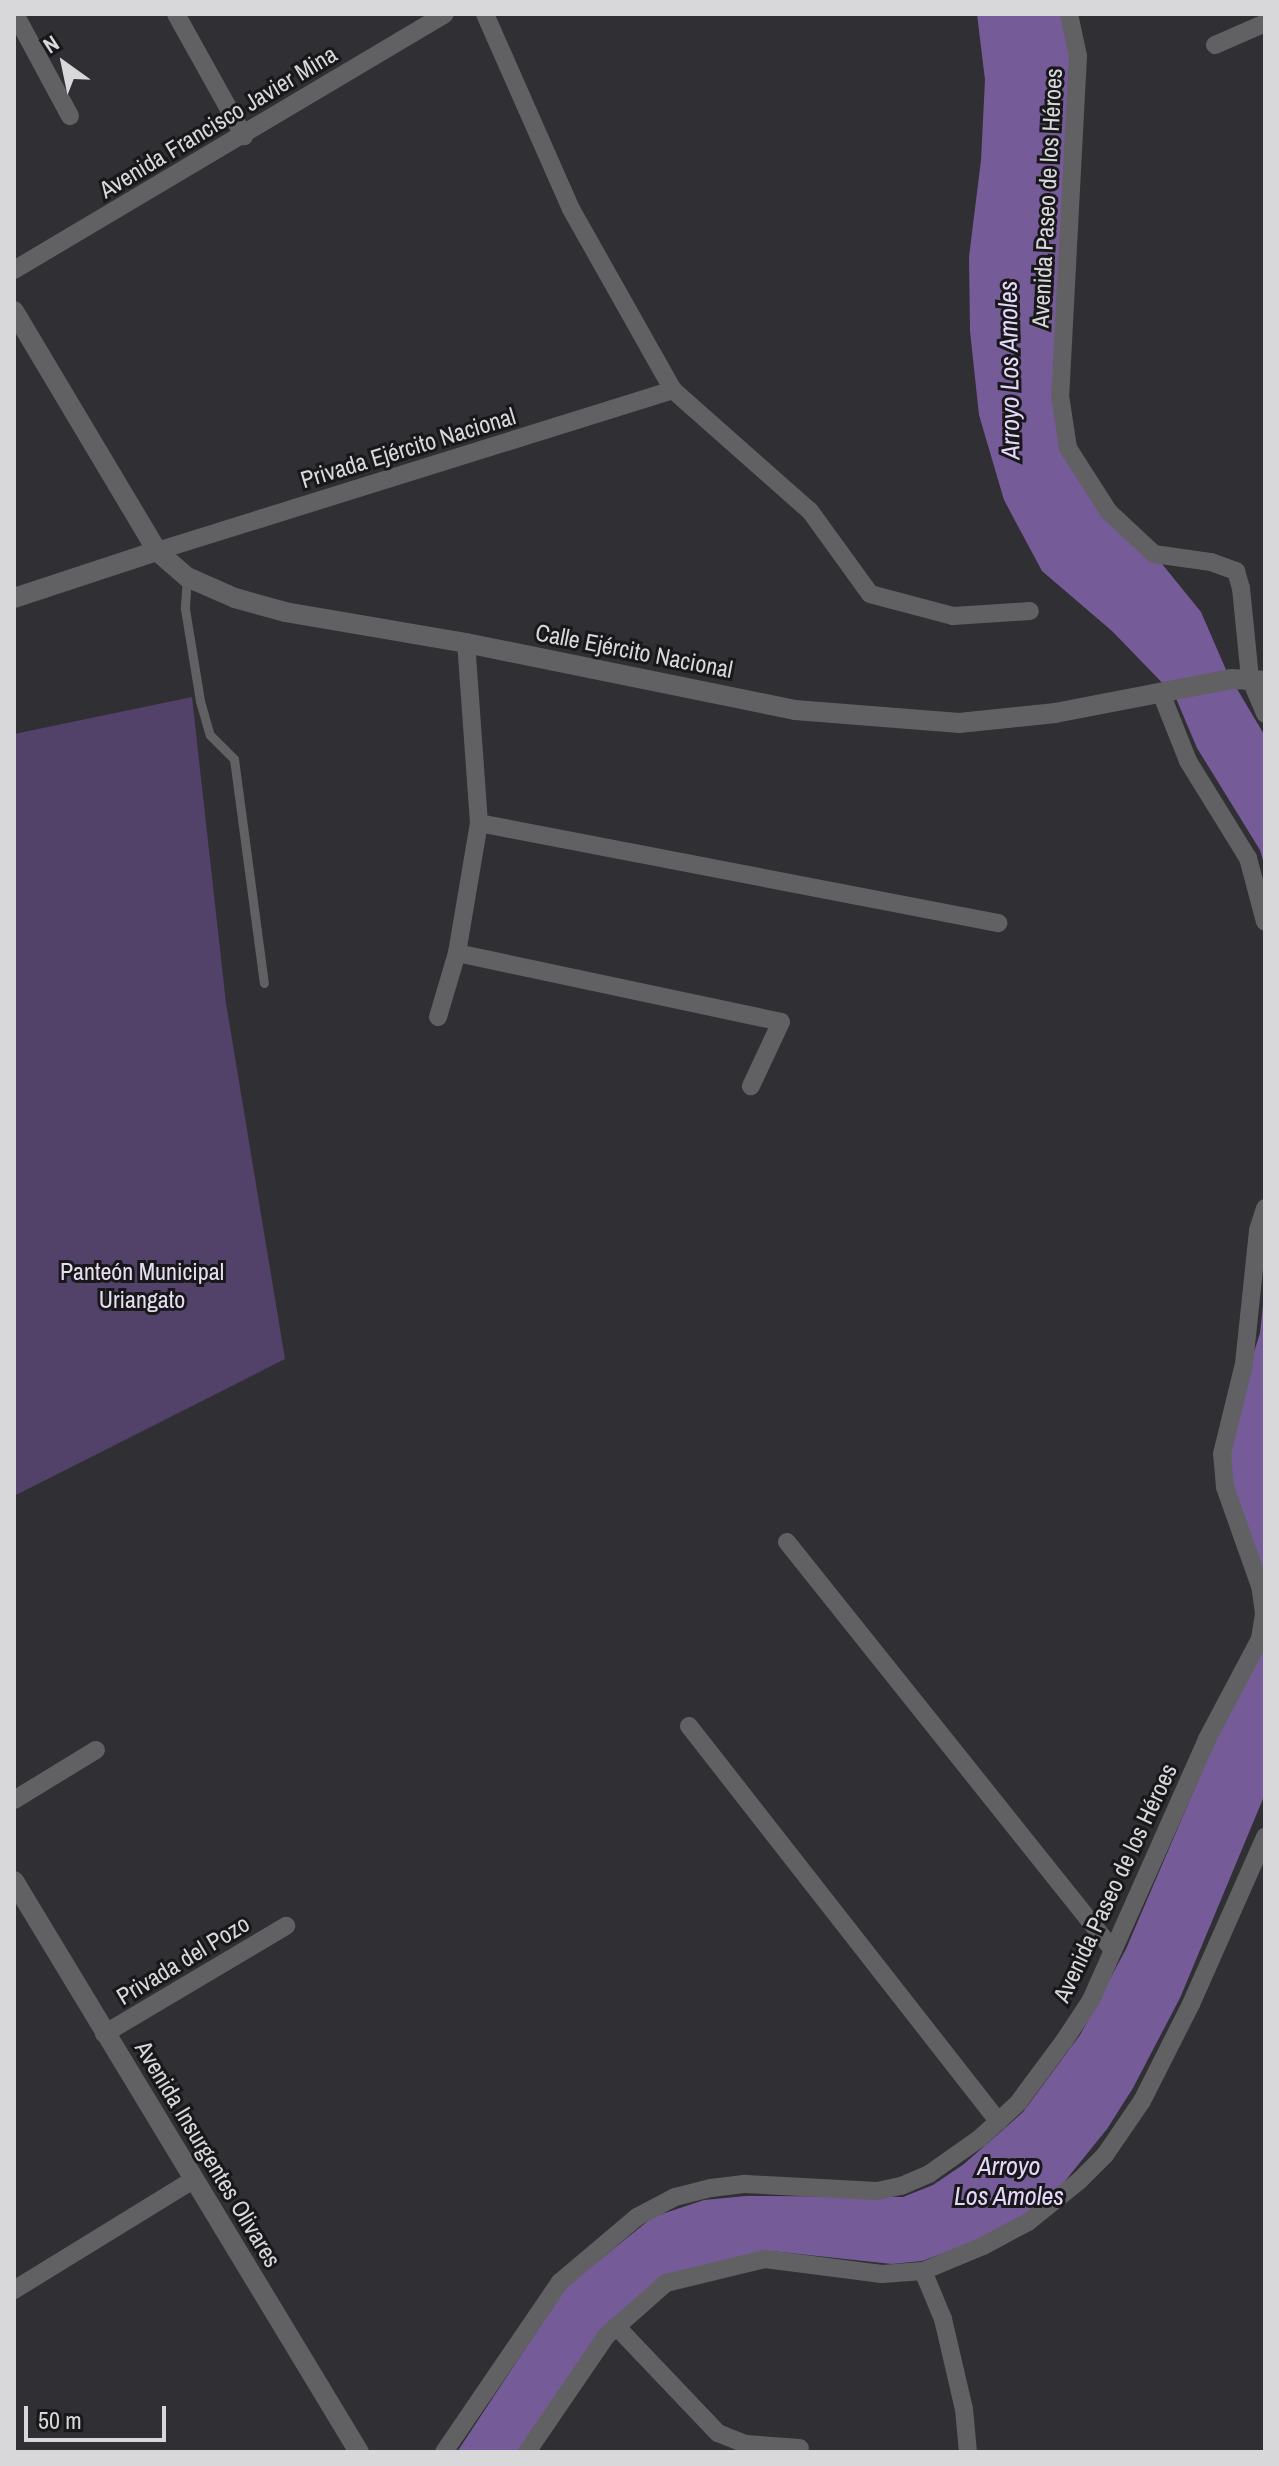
<!DOCTYPE html>
<meta charset="utf-8">
<style>
body{margin:0}
#map{position:relative;width:1279px;height:2466px;overflow:hidden;background:#302f33;font-family:"Archivo Narrow",sans-serif}
div>[style]{position:absolute}
.green>*{inset:0;background:#524168}
.water>*{inset:0;background:#765b99}
.service>*{height:9px;margin:-4.5px;padding:0 4.5px;transform-origin:4.5px;border-radius:4.5px;background:#616062}
.minor>*{height:18px;margin:-9px;padding:0 9px;transform-origin:9px;border-radius:9px;background:#616062}
.tertiary>*{height:20px;margin:-10px;padding:0 10px;transform-origin:10px;border-radius:10px;background:#616062}
span{translate:-50% -50%;white-space:nowrap;text-align:center;line-height:1.15;-webkit-text-stroke:6px #181719;paint-order:stroke}
.street-label{font-size:24px;color:#d8d7da}
.park-label{font-size:24px;color:#e6dff1}
.water-label{font-size:26px;color:#e6d8fc;font-style:italic}
.frame{position:absolute;inset:0;border:16px solid #d8d7da;pointer-events:none}
.north{position:absolute;left:24px;top:24px;width:80px;height:80px;-webkit-text-stroke:6px #181719;paint-order:stroke;rotate:327deg;font-size:22px;font-weight:700;line-height:32px;text-align:center;color:#d8d7da}
.north::after{content:'';display:block;margin:auto;width:28px;height:36px;background:#d8d7da;clip-path:polygon(50% 0,100% 100%,50% 72%,0 100%)}
.scale{position:absolute;left:24px;top:2406px;width:142px;height:36px;box-sizing:border-box;border:4px solid #d8d7da;border-top:0;padding-left:10px;font-size:24px;line-height:28px;white-space:nowrap;color:#d8d7da;-webkit-text-stroke:6px #181719;paint-order:stroke}
</style>
<div id="map">
<div class="green">
<div style="clip-path:polygon(192px 697px,226px 1003px,285px 1359px,14px 1496px,14px 734px)"></div>
</div>
<div class="water">
<div style="clip-path:polygon(977px 14px,1069px 14px,1078px 56px,1060px 395px,1068px 448px,1201px 612px,1227px 672px,1265px 736px,1265px 867px,1260px 850px,1197px 748px,1175px 696px,1112px 631px,1042px 571px,1004px 500px,979px 415px,970px 331px,969px 257px,981px 160px,985px 80px)"></div>
<div style="clip-path:polygon(1265px 1286px,1265px 1579px,1236px 1504px,1229px 1458px,1240px 1396px,1260px 1333px)"></div>
<div style="clip-path:polygon(1265px 1639px,1265px 1794px,1180px 1998px,1133px 2088px,1107px 2129px,1061px 2186px,1032px 2214px,987px 2237px,922px 2261px,892px 2264px,771px 2251px,661px 2278px,605px 2327px,521px 2452px,457px 2452px,566px 2287px,653px 2217px,704px 2200px,746px 2196px,903px 2197px,933px 2185px,964px 2164px,1023px 2112px,1080px 2035px,1126px 1949px,1227px 1713px)"></div>
</div>
<div class="service">
<div style="left:187px;top:577px;width:32px;rotate:94deg"></div>
<div style="left:185px;top:609px;width:93px;rotate:80.7deg"></div>
<div style="left:200px;top:701px;width:35px;rotate:74deg"></div>
<div style="left:210px;top:735px;width:34px;rotate:45deg"></div>
<div style="left:234px;top:759px;width:226px;rotate:82.4deg"></div>
</div>
<div class="minor">
<div style="left:15px;top:14px;width:116px;rotate:61.7deg"></div>
<div style="left:176px;top:14px;width:140px;rotate:60.9deg"></div>
<div style="left:485px;top:14px;width:213px;rotate:66.2deg"></div>
<div style="left:571px;top:209px;width:208px;rotate:60.6deg"></div>
<div style="left:673px;top:390px;width:183px;rotate:41.5deg"></div>
<div style="left:810px;top:511px;width:102px;rotate:54.1deg"></div>
<div style="left:870px;top:594px;width:86px;rotate:14.8deg"></div>
<div style="left:953px;top:616px;width:77px;rotate:-3.7deg"></div>
<div style="left:1069px;top:14px;width:43px;rotate:77.9deg"></div>
<div style="left:1078px;top:56px;width:339px;rotate:93deg"></div>
<div style="left:1060px;top:395px;width:54px;rotate:81.4deg"></div>
<div style="left:1068px;top:448px;width:76px;rotate:57.4deg"></div>
<div style="left:1109px;top:512px;width:62px;rotate:43deg"></div>
<div style="left:1154px;top:554px;width:58px;rotate:8deg"></div>
<div style="left:1211px;top:562px;width:27px;rotate:20deg"></div>
<div style="left:1236px;top:571px;width:18px;rotate:74deg"></div>
<div style="left:1241px;top:588px;width:90px;rotate:84.3deg"></div>
<div style="left:1250px;top:678px;width:39px;rotate:67deg"></div>
<div style="left:1215px;top:45px;width:55px;rotate:-23.7deg"></div>
<div style="left:14px;top:270px;width:501px;rotate:-30.71deg"></div>
<div style="left:157px;top:551px;width:541px;rotate:-17.33deg"></div>
<div style="left:1161px;top:693px;width:73px;rotate:68.3deg"></div>
<div style="left:1188px;top:761px;width:114px;rotate:58.3deg"></div>
<div style="left:1248px;top:858px;width:66px;rotate:75.1deg"></div>
<div style="left:479px;top:823px;width:529px;rotate:10.91deg"></div>
<div style="left:457px;top:953px;width:331px;rotate:12deg"></div>
<div style="left:781px;top:1022px;width:71px;rotate:115.1deg"></div>
<div style="left:438px;top:1017px;width:67px;rotate:-73.5deg"></div>
<div style="left:457px;top:953px;width:132px;rotate:-80.4deg"></div>
<div style="left:479px;top:823px;width:180px;rotate:-94.1deg"></div>
<div style="left:787px;top:1542px;width:522px;rotate:51.37deg"></div>
<div style="left:689px;top:1726px;width:502px;rotate:51.96deg"></div>
<div style="left:14px;top:1800px;width:96px;rotate:-31.4deg"></div>
<div style="left:104px;top:2034px;width:212px;rotate:-30.7deg"></div>
<div style="left:923px;top:2271px;width:52px;rotate:67.4deg"></div>
<div style="left:943px;top:2319px;width:92px;rotate:76.9deg"></div>
<div style="left:964px;top:2409px;width:43px;rotate:84.7deg"></div>
<div style="left:14px;top:2290px;width:210px;rotate:-31.6deg"></div>
<div style="left:616px;top:2326px;width:148px;rotate:46.4deg"></div>
<div style="left:718px;top:2433px;width:29px;rotate:22deg"></div>
<div style="left:745px;top:2444px;width:55px;rotate:4.2deg"></div>
<div style="left:444px;top:2452px;width:206px;rotate:-55.7deg"></div>
<div style="left:560px;top:2282px;width:101px;rotate:-40.2deg"></div>
<div style="left:637px;top:2217px;width:43px;rotate:-27.8deg"></div>
<div style="left:675px;top:2197px;width:37px;rotate:-14deg"></div>
<div style="left:711px;top:2188px;width:35px;rotate:-7deg"></div>
<div style="left:746px;top:2184px;width:131px;rotate:3.1deg"></div>
<div style="left:877px;top:2191px;width:25px;rotate:-12deg"></div>
<div style="left:901px;top:2186px;width:30px;rotate:-23deg"></div>
<div style="left:929px;top:2174px;width:62px;rotate:-35.2deg"></div>
<div style="left:980px;top:2138px;width:52px;rotate:-42.6deg"></div>
<div style="left:1018px;top:2103px;width:77px;rotate:-53.4deg"></div>
<div style="left:1064px;top:2041px;width:49px;rotate:-56.6deg"></div>
<div style="left:1091px;top:2000px;width:286px;rotate:-66deg"></div>
<div style="left:1207px;top:1739px;width:113px;rotate:-62.1deg"></div>
<div style="left:1260px;top:1639px;width:26px;rotate:-81deg"></div>
<div style="left:1264px;top:1613px;width:27px;rotate:-98deg"></div>
<div style="left:1260px;top:1586px;width:105px;rotate:-109.5deg"></div>
<div style="left:1225px;top:1487px;width:33px;rotate:-95deg"></div>
<div style="left:1222px;top:1454px;width:93px;rotate:-76.3deg"></div>
<div style="left:1244px;top:1364px;width:135px;rotate:-84deg"></div>
<div style="left:1258px;top:1230px;width:23px;rotate:-72deg"></div>
<div style="left:527px;top:2452px;width:140px;rotate:-55.7deg"></div>
<div style="left:606px;top:2336px;width:80px;rotate:-41.5deg"></div>
<div style="left:666px;top:2283px;width:102px;rotate:-13.6deg"></div>
<div style="left:765px;top:2259px;width:118px;rotate:7.3deg"></div>
<div style="left:882px;top:2274px;width:41px;rotate:-4.2deg"></div>
<div style="left:923px;top:2271px;width:65px;rotate:-22.6deg"></div>
<div style="left:983px;top:2246px;width:51px;rotate:-28.1deg"></div>
<div style="left:1028px;top:2222px;width:65px;rotate:-38.8deg"></div>
<div style="left:1079px;top:2181px;width:37px;rotate:-45deg"></div>
<div style="left:1105px;top:2155px;width:65px;rotate:-55.6deg"></div>
<div style="left:1142px;top:2101px;width:109px;rotate:-63.2deg"></div>
<div style="left:1191px;top:2004px;width:183px;rotate:-66.1deg"></div>
</div>
<div class="tertiary">
<div style="left:14px;top:311px;width:279px;rotate:59.2deg"></div>
<div style="left:157px;top:551px;width:40px;rotate:41deg"></div>
<div style="left:187px;top:577px;width:52px;rotate:23.6deg"></div>
<div style="left:235px;top:598px;width:52px;rotate:15.6deg"></div>
<div style="left:285px;top:612px;width:184px;rotate:9.7deg"></div>
<div style="left:466px;top:643px;width:336px;rotate:11.5deg"></div>
<div style="left:795px;top:710px;width:165px;rotate:4.5deg"></div>
<div style="left:959px;top:723px;width:97px;rotate:-5.9deg"></div>
<div style="left:1055px;top:713px;width:179px;rotate:-10.9deg"></div>
<div style="left:1231px;top:679px;width:34px;rotate:3deg"></div>
<div style="left:14px;top:598px;width:151px;rotate:-18.2deg"></div>
<div style="left:14px;top:1881px;width:667px;rotate:58.86deg"></div>
</div>
<div class="street-label">
<span style="left:218px;top:122px;rotate:-31deg">Avenida Francisco Javier Mina</span>
<span style="left:1047px;top:198px;rotate:-87deg">Avenida Paseo de los Héroes</span>
<span style="left:408px;top:448px;rotate:-17deg">Privada Ejército Nacional</span>
<span style="left:634px;top:651px;rotate:11deg">Calle Ejército Nacional</span>
<span style="left:1115px;top:1883px;rotate:-65deg">Avenida Paseo de los Héroes</span>
<span style="left:183px;top:1960px;rotate:-31deg">Privada del Pozo</span>
<span style="left:208px;top:2154px;rotate:59deg">Avenida Insurgentes Olivares</span>
</div>
<div class="park-label">
<span style="left:142px;top:1286px">Panteón Municipal<br>Uriangato</span>
</div>
<div class="water-label">
<span style="left:1009px;top:370px;rotate:-91deg">Arroyo Los Amoles</span>
<span style="left:1009px;top:2181px">Arroyo<br>Los Amoles</span>
</div>
<div class="frame"></div>
<div class="north">N</div>
<div class="scale">50 m</div>
</div>
